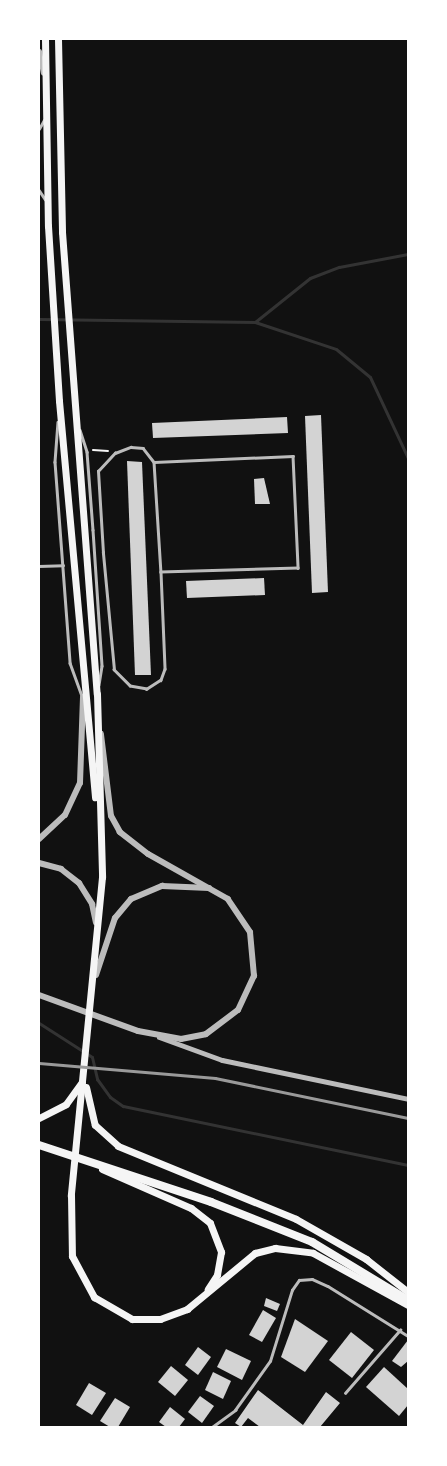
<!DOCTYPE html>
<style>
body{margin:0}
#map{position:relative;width:447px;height:1466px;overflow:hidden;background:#111;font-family:Merriweather,serif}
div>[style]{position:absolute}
.stream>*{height:3px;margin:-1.5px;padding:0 1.5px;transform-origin:1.5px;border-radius:1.5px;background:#333}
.building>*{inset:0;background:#d3d3d3}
.path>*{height:2px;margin:-1px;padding:0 1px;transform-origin:1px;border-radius:1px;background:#f5f5f5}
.service>*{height:2.5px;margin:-1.25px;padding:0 1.25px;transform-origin:1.25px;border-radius:1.25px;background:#bcbcbc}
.minor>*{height:5px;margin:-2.5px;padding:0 2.5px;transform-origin:2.5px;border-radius:2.5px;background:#bcbcbc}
.tertiary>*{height:6px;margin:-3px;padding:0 3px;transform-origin:3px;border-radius:3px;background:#bcbcbc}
.secondary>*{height:7px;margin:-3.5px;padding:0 3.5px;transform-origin:3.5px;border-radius:3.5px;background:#f5f5f5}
.primary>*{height:8px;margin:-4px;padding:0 4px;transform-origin:4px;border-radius:4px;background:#f5f5f5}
.rail>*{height:3px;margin:-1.5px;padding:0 1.5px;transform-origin:1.5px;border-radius:1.5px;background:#9a9a9a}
span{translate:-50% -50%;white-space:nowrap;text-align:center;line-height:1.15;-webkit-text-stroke:4px #fff;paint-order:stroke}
.frame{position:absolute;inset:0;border:40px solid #fff;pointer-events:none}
</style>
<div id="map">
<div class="stream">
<div style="left:39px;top:319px;width:216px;rotate:0.8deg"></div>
<div style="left:255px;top:322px;width:85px;rotate:18.4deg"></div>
<div style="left:336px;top:349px;width:44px;rotate:39.5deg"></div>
<div style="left:370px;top:377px;width:89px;rotate:64.9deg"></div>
<div style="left:255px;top:322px;width:70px;rotate:-38.7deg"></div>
<div style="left:310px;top:278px;width:31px;rotate:-21deg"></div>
<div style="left:339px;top:267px;width:70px;rotate:-10.7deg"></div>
<div style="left:39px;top:1023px;width:63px;rotate:32.7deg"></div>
<div style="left:92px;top:1057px;width:23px;rotate:77deg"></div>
<div style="left:97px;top:1079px;width:22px;rotate:54deg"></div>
<div style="left:110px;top:1097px;width:16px;rotate:35deg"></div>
<div style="left:123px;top:1106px;width:291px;rotate:11.7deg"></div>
</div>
<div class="building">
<div style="clip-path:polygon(321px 415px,328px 592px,312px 593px,305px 416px)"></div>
<div style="clip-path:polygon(287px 417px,288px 433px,153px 438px,152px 423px)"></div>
<div style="clip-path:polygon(127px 461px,142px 462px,151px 675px,135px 675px)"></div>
<div style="clip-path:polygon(264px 478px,270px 504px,255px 504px,254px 479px)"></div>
<div style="clip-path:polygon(264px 578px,265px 595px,187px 598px,186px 581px)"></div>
<div style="clip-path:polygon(266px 1298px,280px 1304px,277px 1311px,264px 1306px)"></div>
<div style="clip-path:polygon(263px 1310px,276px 1318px,262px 1342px,249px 1335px)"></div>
<div style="clip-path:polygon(295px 1319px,328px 1341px,305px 1372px,281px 1357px)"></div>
<div style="clip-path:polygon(351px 1332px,374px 1350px,352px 1378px,329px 1360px)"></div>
<div style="clip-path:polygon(408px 1340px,408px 1361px,401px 1367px,392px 1361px)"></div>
<div style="clip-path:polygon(198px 1347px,211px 1357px,198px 1375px,185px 1365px)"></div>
<div style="clip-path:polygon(226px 1349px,251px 1361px,242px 1380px,217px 1367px)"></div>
<div style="clip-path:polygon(171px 1366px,188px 1380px,175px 1396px,158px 1382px)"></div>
<div style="clip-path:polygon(384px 1367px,408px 1389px,408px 1405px,399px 1416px,366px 1387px)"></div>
<div style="clip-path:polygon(213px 1372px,231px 1381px,223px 1399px,205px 1390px)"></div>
<div style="clip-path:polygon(89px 1383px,106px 1393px,92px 1415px,76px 1405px)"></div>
<div style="clip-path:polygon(258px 1390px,303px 1425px,326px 1392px,340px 1403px,320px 1427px,260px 1427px,248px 1418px,241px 1427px,235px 1423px)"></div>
<div style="clip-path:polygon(200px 1396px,214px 1406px,202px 1423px,188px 1412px)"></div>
<div style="clip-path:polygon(115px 1398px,130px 1407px,118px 1427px,110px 1427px,100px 1421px)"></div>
<div style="clip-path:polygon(170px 1407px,185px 1419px,179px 1427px,166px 1427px,159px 1422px)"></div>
</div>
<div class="path">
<div style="left:93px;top:450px;width:15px;rotate:4deg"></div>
</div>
<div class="service">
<div style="left:39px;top:129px;width:10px;rotate:-61deg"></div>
<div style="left:39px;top:190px;width:11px;rotate:56deg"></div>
<div style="left:58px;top:422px;width:40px;rotate:94.3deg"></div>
<div style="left:55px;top:462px;width:202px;rotate:85.7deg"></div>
<div style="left:70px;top:663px;width:35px;rotate:70deg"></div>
<div style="left:80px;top:430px;width:23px;rotate:72deg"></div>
<div style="left:87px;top:452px;width:78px;rotate:85.6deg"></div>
<div style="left:93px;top:530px;width:136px;rotate:86.2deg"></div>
<div style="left:102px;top:666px;width:19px;rotate:99deg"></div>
<div style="left:131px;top:447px;width:12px;rotate:5deg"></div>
<div style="left:143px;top:448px;width:18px;rotate:52deg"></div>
<div style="left:154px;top:462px;width:110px;rotate:86.4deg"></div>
<div style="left:161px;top:572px;width:97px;rotate:87.6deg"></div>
<div style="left:165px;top:669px;width:12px;rotate:110deg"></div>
<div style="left:161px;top:680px;width:17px;rotate:147deg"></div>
<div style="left:147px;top:689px;width:17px;rotate:-170deg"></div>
<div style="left:130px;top:686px;width:23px;rotate:-135deg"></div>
<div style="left:114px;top:670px;width:118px;rotate:-95.4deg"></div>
<div style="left:103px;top:553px;width:82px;rotate:-93.5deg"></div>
<div style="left:98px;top:471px;width:25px;rotate:-47deg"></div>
<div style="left:115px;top:453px;width:17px;rotate:-21deg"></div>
<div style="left:154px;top:462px;width:139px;rotate:-2.5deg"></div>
<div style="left:293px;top:456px;width:112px;rotate:87.4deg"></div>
<div style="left:298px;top:568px;width:137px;rotate:178.3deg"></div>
<div style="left:39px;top:566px;width:24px;rotate:-2deg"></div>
<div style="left:345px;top:1393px;width:84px;rotate:-48.9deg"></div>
<div style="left:212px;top:1427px;width:29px;rotate:-36deg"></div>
<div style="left:235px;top:1410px;width:60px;rotate:-54.5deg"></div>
<div style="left:270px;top:1361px;width:74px;rotate:-72.8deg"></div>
<div style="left:292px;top:1290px;width:12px;rotate:-55deg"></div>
<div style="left:299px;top:1280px;width:13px;rotate:-4deg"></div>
<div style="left:312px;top:1279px;width:17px;rotate:24deg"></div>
<div style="left:328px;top:1286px;width:94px;rotate:32deg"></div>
</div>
<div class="minor">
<div style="left:39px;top:51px;width:22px;rotate:80deg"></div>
<div style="left:159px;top:1037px;width:67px;rotate:20.1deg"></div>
<div style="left:222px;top:1060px;width:190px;rotate:11.8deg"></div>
</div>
<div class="tertiary">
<div style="left:39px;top:839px;width:35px;rotate:-43deg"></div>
<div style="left:65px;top:815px;width:35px;rotate:-65deg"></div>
<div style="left:80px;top:783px;width:86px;rotate:-88deg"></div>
<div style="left:39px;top:863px;width:23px;rotate:15deg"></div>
<div style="left:61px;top:869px;width:23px;rotate:38deg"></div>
<div style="left:79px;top:883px;width:25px;rotate:58deg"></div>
<div style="left:92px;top:904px;width:19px;rotate:78deg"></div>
<div style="left:96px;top:975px;width:60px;rotate:-71.6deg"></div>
<div style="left:115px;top:918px;width:25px;rotate:-50deg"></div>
<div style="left:131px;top:899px;width:34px;rotate:-23deg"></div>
<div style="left:162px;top:886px;width:47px;rotate:2.4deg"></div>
<div style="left:39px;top:995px;width:105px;rotate:20deg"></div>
<div style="left:138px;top:1031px;width:44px;rotate:10.5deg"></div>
<div style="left:181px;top:1039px;width:25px;rotate:-11deg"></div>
<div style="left:206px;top:1034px;width:40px;rotate:-37deg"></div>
<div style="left:238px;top:1010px;width:38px;rotate:-65deg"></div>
<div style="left:254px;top:976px;width:44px;rotate:-95.2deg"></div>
<div style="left:250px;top:932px;width:40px;rotate:-124deg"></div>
<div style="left:228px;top:899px;width:92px;rotate:-150.6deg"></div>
<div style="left:148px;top:854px;width:36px;rotate:-142deg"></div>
<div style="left:120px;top:832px;width:18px;rotate:-119deg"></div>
<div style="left:111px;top:816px;width:83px;rotate:-97deg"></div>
</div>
<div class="secondary">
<div style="left:45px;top:39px;width:187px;rotate:89.1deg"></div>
<div style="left:48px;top:226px;width:175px;rotate:86.4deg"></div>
<div style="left:59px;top:401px;width:398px;rotate:84.8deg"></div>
<div style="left:58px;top:39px;width:193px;rotate:88.8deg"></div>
<div style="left:62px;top:232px;width:463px;rotate:85.7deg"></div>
<div style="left:97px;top:694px;width:183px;rotate:88.4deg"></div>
<div style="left:102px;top:877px;width:320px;rotate:95.6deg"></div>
<div style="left:71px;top:1195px;width:61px;rotate:89.1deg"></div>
<div style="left:72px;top:1256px;width:47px;rotate:61.8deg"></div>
<div style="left:94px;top:1297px;width:44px;rotate:30.1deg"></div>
<div style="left:132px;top:1319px;width:28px"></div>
<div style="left:160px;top:1319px;width:29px;rotate:-20deg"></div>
<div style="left:187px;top:1309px;width:88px;rotate:-39.5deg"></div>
<div style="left:255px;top:1253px;width:21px;rotate:-14deg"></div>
<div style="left:275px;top:1248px;width:38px;rotate:7deg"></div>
<div style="left:313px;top:1253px;width:108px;rotate:28.7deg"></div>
<div style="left:86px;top:1087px;width:39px;rotate:77deg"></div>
<div style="left:95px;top:1125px;width:31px;rotate:42deg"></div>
<div style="left:118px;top:1146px;width:192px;rotate:22.3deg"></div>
<div style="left:296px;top:1219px;width:81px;rotate:29.7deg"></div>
<div style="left:366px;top:1259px;width:53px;rotate:38.2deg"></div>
<div style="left:39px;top:1118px;width:30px;rotate:-27deg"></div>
<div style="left:66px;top:1104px;width:27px;rotate:-54deg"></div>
<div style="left:102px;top:1169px;width:97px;rotate:23.7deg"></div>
<div style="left:191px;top:1208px;width:24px;rotate:38deg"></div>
<div style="left:210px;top:1223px;width:31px;rotate:69deg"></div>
<div style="left:221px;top:1252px;width:23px;rotate:100deg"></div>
<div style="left:217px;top:1275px;width:17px;rotate:123deg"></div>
</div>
<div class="primary">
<div style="left:39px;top:1145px;width:181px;rotate:18.3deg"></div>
<div style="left:211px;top:1202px;width:109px;rotate:21.6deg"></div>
<div style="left:312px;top:1242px;width:112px;rotate:31.1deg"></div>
</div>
<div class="rail">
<div style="left:39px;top:1063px;width:177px;rotate:4.9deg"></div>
<div style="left:215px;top:1078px;width:197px;rotate:11.7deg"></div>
</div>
<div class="frame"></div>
</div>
